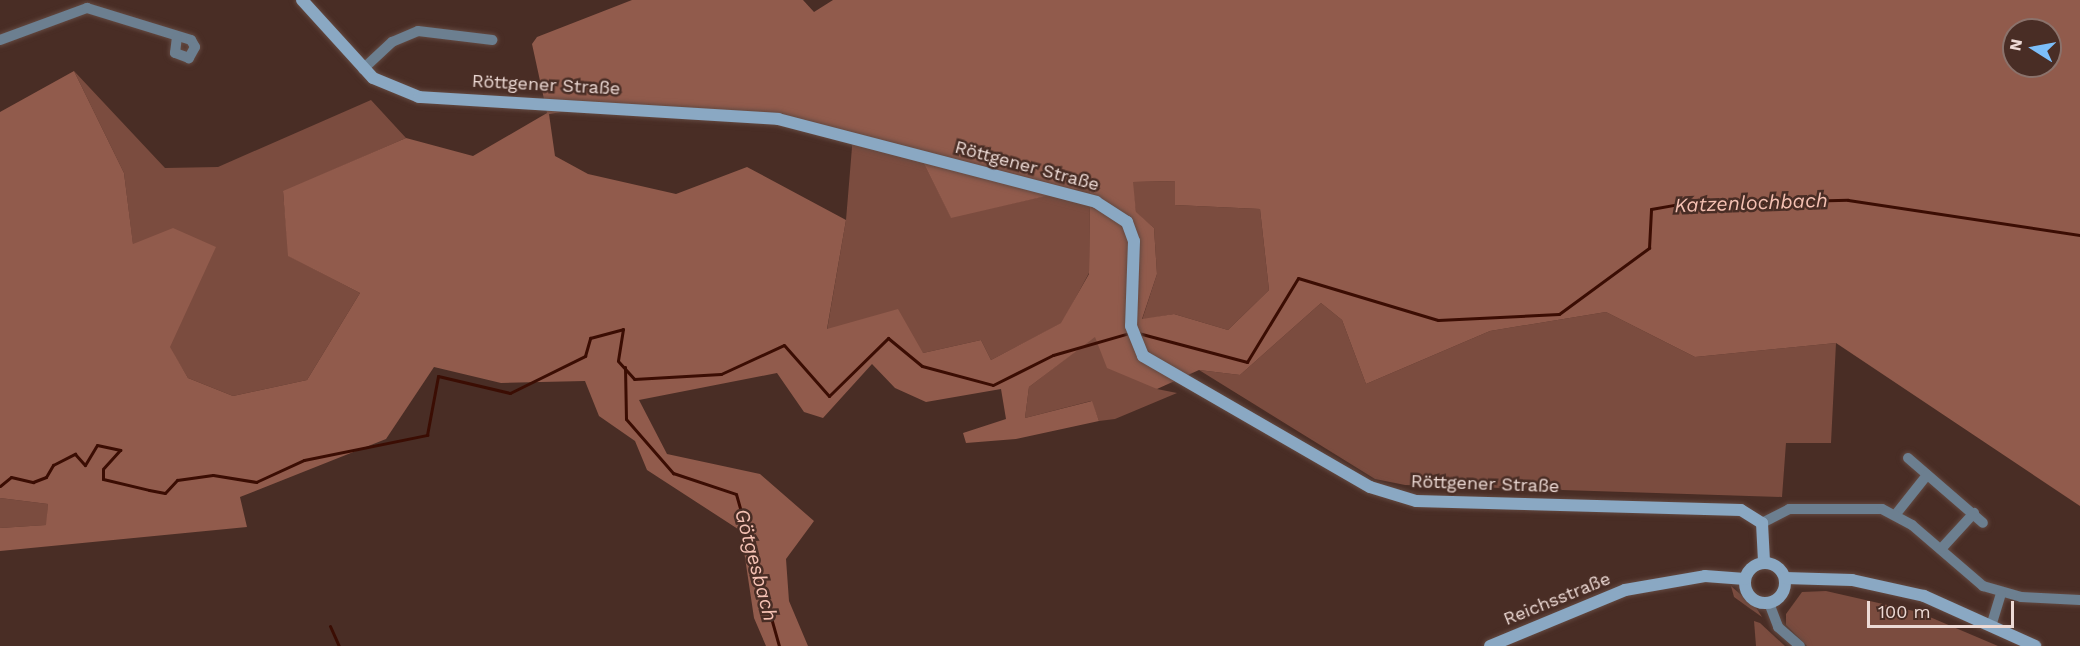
<!DOCTYPE html>
<meta charset="utf-8">
<style>
body{margin:0}
#map{position:relative;width:2080px;height:646px;overflow:hidden;background:#492d25;font-family:"Work Sans",sans-serif}
div>[style]{position:absolute}
.green>*{inset:0;background:#7b4c3f}
.forest>*{inset:0;background:#915b4c}
.stream>*{height:3px;margin:-1.5px;padding:0 1.5px;transform-origin:1.5px;border-radius:1.5px;background:#3b0d03}
.roads{filter:drop-shadow(0 0 2px #634941) drop-shadow(0 0 2px #634941)}
.street>*{height:10px;margin:-5px;padding:0 5px;transform-origin:5px;border-radius:5px;background:#6c7f90}
.secondary>*{height:12px;margin:-6px;padding:0 6px;transform-origin:6px;border-radius:6px;background:#8aa8c3}
.secondary>.ring{margin:-6px;padding:0;box-sizing:content-box;background:none;border:12px solid #8aa8c3;border-radius:50%}
span{translate:-50% -50%;white-space:nowrap;text-align:center;line-height:1.15;-webkit-text-stroke:5px #492d25;paint-order:stroke}
.street-label{font-size:18px;color:#eddad5}
.water-label{font-size:20px;color:#f5c1b3;font-style:italic}
.north{position:absolute;left:2002px;top:18px;width:60px;height:60px;box-sizing:border-box;background:#492d25;border:2px solid #8b726b;border-radius:50%;rotate:281deg;font-size:16px;font-weight:700;line-height:24px;text-align:center;color:#eddad5}
.north::after{content:'';display:block;margin:auto;width:21px;height:27px;background:#7cbef9;clip-path:polygon(50% 0,100% 100%,50% 72%,0 100%)}
.scale{position:absolute;left:1867px;top:601px;width:147px;height:27px;box-sizing:border-box;border:3px solid #eddad5;border-top:0;padding-left:8px;font-size:18px;line-height:21px;white-space:nowrap;color:#eddad5;-webkit-text-stroke:4px #492d25;paint-order:stroke}
</style>
<div id="map">
<div class="green">
<div style="clip-path:polygon(74px 71px,165px 168px,218px 167px,371px 100px,406px 138px,283px 192px,289px 256px,360px 293px,307px 380px,233px 396px,188px 378px,169px 347px,185px 305px,133px 245px,124px 173px)"></div>
<div style="clip-path:polygon(853px 135px,917px 150px,951px 217px,1090px 186px,1089px 273px,1062px 323px,991px 360px,981px 340px,923px 353px,827px 330px,846px 220px)"></div>
<div style="clip-path:polygon(1175px 181px,1175px 205px,1260px 209px,1269px 290px,1228px 330px,1174px 314px,1142px 320px,1157px 274px,1154px 228px,1136px 213px,1132px 182px)"></div>
<div style="clip-path:polygon(1321px 303px,1342px 320px,1366px 384px,1490px 331px,1606px 312px,1695px 357px,1836px 343px,1831px 443px,1786px 443px,1782px 497px,1405px 485px,1375px 479px,1199px 370px,1240px 375px)"></div>
<div style="clip-path:polygon(1095px 336px,1157px 389px,1177px 393px,1115px 419px,1099px 421px,1091px 401px,1025px 418px,1029px 387px)"></div>
<div style="clip-path:polygon(0 498px,48px 504px,47px 525px,0 528px)"></div>
<div style="clip-path:polygon(1731px 586px,1757px 609px,1762px 617px,1734px 597px)"></div>
<div style="clip-path:polygon(1826px 591px,1918px 612px,1998px 646px,1807px 646px,1786px 625px,1786px 614px,1802px 592px)"></div>
<div style="clip-path:polygon(1754px 621px,1760px 623px,1785px 646px,1756px 646px)"></div>
</div>
<div class="forest">
<div style="clip-path:polygon(evenodd,632px 0,803px 0,814px 12px,833px 0,2080px 0,2080px 506px,1836px 343px,1695px 357px,1606px 312px,1490px 331px,1366px 384px,1342px 320px,1321px 303px,1240px 375px,1199px 370px,1157px 389px,1107px 368px,1095px 337px,1029px 387px,1025px 418px,1092px 401px,1099px 421px,1016px 439px,966px 443px,963px 433px,1006px 419px,1001px 389px,926px 402px,895px 388px,872px 364px,823px 418px,804px 412px,777px 373px,639px 400px,667px 454px,760px 474px,814px 521px,786px 559px,789px 601px,808px 646px,766px 646px,754px 618px,741px 531px,647px 470px,635px 441px,599px 416px,585px 381px,501px 383px,434px 367px,386px 439px,240px 497px,247px 527px,0 551px,0 528px,46px 525px,48px 504px,0 498px,0 112px,74px 71px,124px 173px,133px 244px,173px 228px,216px 247px,170px 347px,188px 378px,233px 396px,307px 380px,360px 293px,288px 256px,283px 191px,406px 138px,473px 156px,547px 113px,532px 44px,537px 37px,632px 0,2014px 30px,2050px 30px,2050px 66px,2014px 66px,2014px 30px,632px 0,605px 105px,774px 114px,917px 150px,951px 218px,1090px 186px,1089px 274px,1061px 323px,991px 360px,981px 340px,923px 353px,898px 309px,827px 329px,846px 220px,747px 167px,676px 194px,588px 174px,555px 156px,549px 114px,605px 105px,632px 0,1175px 181px,1175px 205px,1260px 209px,1269px 290px,1228px 330px,1174px 314px,1142px 319px,1157px 274px,1154px 228px,1136px 212px,1133px 182px,1175px 181px)"></div>
</div>
<div class="stream">
<div style="left:1138px;top:333px;width:113px;rotate:14.9deg"></div>
<div style="left:1247px;top:362px;width:98px;rotate:-58.7deg"></div>
<div style="left:1298px;top:278px;width:146px;rotate:16.7deg"></div>
<div style="left:1438px;top:320px;width:121px;rotate:-2.8deg"></div>
<div style="left:1559px;top:314px;width:112px;rotate:-36.3deg"></div>
<div style="left:1649px;top:248px;width:39px;rotate:-87deg"></div>
<div style="left:1651px;top:209px;width:28px;rotate:-10deg"></div>
<div style="left:1679px;top:204px;width:169px;rotate:-1.4deg"></div>
<div style="left:1848px;top:200px;width:235px;rotate:8.6deg"></div>
<div style="left:625px;top:367px;width:52px;rotate:88.9deg"></div>
<div style="left:626px;top:419px;width:72px;rotate:49deg"></div>
<div style="left:673px;top:473px;width:66px;rotate:18.4deg"></div>
<div style="left:736px;top:494px;width:158px;rotate:74.2deg"></div>
<div style="left:0;top:486px;width:14px;rotate:-39deg"></div>
<div style="left:11px;top:477px;width:23px;rotate:13deg"></div>
<div style="left:33px;top:482px;width:14px;rotate:-21deg"></div>
<div style="left:46px;top:477px;width:14px;rotate:-60deg"></div>
<div style="left:53px;top:465px;width:25px;rotate:-27deg"></div>
<div style="left:75px;top:454px;width:15px;rotate:48deg"></div>
<div style="left:85px;top:465px;width:23px;rotate:-59deg"></div>
<div style="left:97px;top:445px;width:24px;rotate:12deg"></div>
<div style="left:120px;top:450px;width:25px;rotate:132deg"></div>
<div style="left:103px;top:469px;width:10px;rotate:90deg"></div>
<div style="left:103px;top:479px;width:47px;rotate:13.4deg"></div>
<div style="left:149px;top:490px;width:16px;rotate:11deg"></div>
<div style="left:165px;top:493px;width:18px;rotate:-47deg"></div>
<div style="left:177px;top:480px;width:36px;rotate:-8deg"></div>
<div style="left:213px;top:475px;width:44px;rotate:9.2deg"></div>
<div style="left:256px;top:482px;width:53px;rotate:-24.6deg"></div>
<div style="left:304px;top:460px;width:126px;rotate:-11.5deg"></div>
<div style="left:427px;top:435px;width:60px;rotate:-79.4deg"></div>
<div style="left:438px;top:376px;width:74px;rotate:13.3deg"></div>
<div style="left:510px;top:393px;width:84px;rotate:-26.3deg"></div>
<div style="left:585px;top:356px;width:19px;rotate:-74deg"></div>
<div style="left:590px;top:338px;width:34px;rotate:-15deg"></div>
<div style="left:623px;top:329px;width:32px;rotate:99deg"></div>
<div style="left:618px;top:361px;width:24px;rotate:48deg"></div>
<div style="left:634px;top:379px;width:87px;rotate:-3.3deg"></div>
<div style="left:721px;top:374px;width:69px;rotate:-24.7deg"></div>
<div style="left:784px;top:345px;width:68px;rotate:48.6deg"></div>
<div style="left:829px;top:396px;width:83px;rotate:-44.5deg"></div>
<div style="left:888px;top:338px;width:44px;rotate:39.5deg"></div>
<div style="left:922px;top:366px;width:73px;rotate:15deg"></div>
<div style="left:993px;top:385px;width:67px;rotate:-26.6deg"></div>
<div style="left:1053px;top:355px;width:79px;rotate:-16.1deg"></div>
<div style="left:330px;top:626px;width:22px;rotate:66deg"></div>
</div>
<div class="roads">
<div class="street">
<div style="left:0;top:40px;width:93px;rotate:-20.2deg"></div>
<div style="left:87px;top:8px;width:109px;rotate:17.1deg"></div>
<div style="left:191px;top:40px;width:8px;rotate:60deg"></div>
<div style="left:195px;top:47px;width:13px;rotate:119deg"></div>
<div style="left:189px;top:58px;width:15px;rotate:-160deg"></div>
<div style="left:175px;top:53px;width:16px;rotate:-83deg"></div>
<div style="left:363px;top:69px;width:40px;rotate:-43deg"></div>
<div style="left:392px;top:42px;width:28px;rotate:-23deg"></div>
<div style="left:418px;top:31px;width:75px;rotate:6.9deg"></div>
<div style="left:1908px;top:458px;width:99px;rotate:40.9deg"></div>
<div style="left:1896px;top:514px;width:50px;rotate:-51.5deg"></div>
<div style="left:1762px;top:523px;width:30px;rotate:-27deg"></div>
<div style="left:1789px;top:509px;width:93px"></div>
<div style="left:1882px;top:509px;width:34px;rotate:28deg"></div>
<div style="left:1912px;top:525px;width:94px;rotate:40.7deg"></div>
<div style="left:1983px;top:586px;width:40px;rotate:16deg"></div>
<div style="left:2021px;top:597px;width:59px;rotate:2.9deg"></div>
<div style="left:1941px;top:549px;width:49px;rotate:-47.5deg"></div>
<div style="left:1769px;top:603px;width:26px;rotate:69deg"></div>
<div style="left:1778px;top:627px;width:29px;rotate:41deg"></div>
<div style="left:1992px;top:623px;width:30px;rotate:-73deg"></div>
</div>
<div class="secondary">
<div style="left:302px;top:0;width:105px;rotate:47.7deg"></div>
<div style="left:373px;top:78px;width:50px;rotate:22.4deg"></div>
<div style="left:419px;top:97px;width:360px;rotate:3.5deg"></div>
<div style="left:778px;top:119px;width:329px;rotate:14.6deg"></div>
<div style="left:1096px;top:202px;width:37px;rotate:33deg"></div>
<div style="left:1127px;top:222px;width:20px;rotate:70deg"></div>
<div style="left:1134px;top:241px;width:85px;rotate:92deg"></div>
<div style="left:1131px;top:326px;width:32px;rotate:68deg"></div>
<div style="left:1143px;top:356px;width:262px;rotate:30deg"></div>
<div style="left:1370px;top:487px;width:48px;rotate:16.9deg"></div>
<div style="left:1416px;top:501px;width:325px;rotate:1.6deg"></div>
<div style="left:1741px;top:510px;width:25px;rotate:32deg"></div>
<div style="left:1762px;top:523px;width:39px;rotate:87deg"></div>
<div class="ring" style="left:1745px;top:563px;width:28px;height:28px"></div>
<div style="left:1785px;top:578px;width:67px;rotate:1.7deg"></div>
<div style="left:1852px;top:580px;width:74px;rotate:12.5deg"></div>
<div style="left:1924px;top:596px;width:122px;rotate:24.2deg"></div>
<div style="left:1490px;top:646px;width:146px;rotate:-22.5deg"></div>
<div style="left:1625px;top:590px;width:81px;rotate:-9.9deg"></div>
<div style="left:1705px;top:576px;width:40px;rotate:4.3deg"></div>
</div>
</div>
<div class="street-label">
<span style="left:546px;top:85px;rotate:3deg">Röttgener Straße</span>
<span style="left:1027px;top:166px;rotate:15deg">Röttgener Straße</span>
<span style="left:1485px;top:484px;rotate:2deg">Röttgener Straße</span>
<span style="left:1557px;top:599px;rotate:-22deg">Reichsstraße</span>
</div>
<div class="water-label">
<span style="left:1751px;top:203px;rotate:-2deg">Katzenlochbach</span>
<span style="left:756px;top:565px;rotate:75deg">Götgesbach</span>
</div>
<div class="north">N</div>
<div class="scale">100 m</div>
</div>
